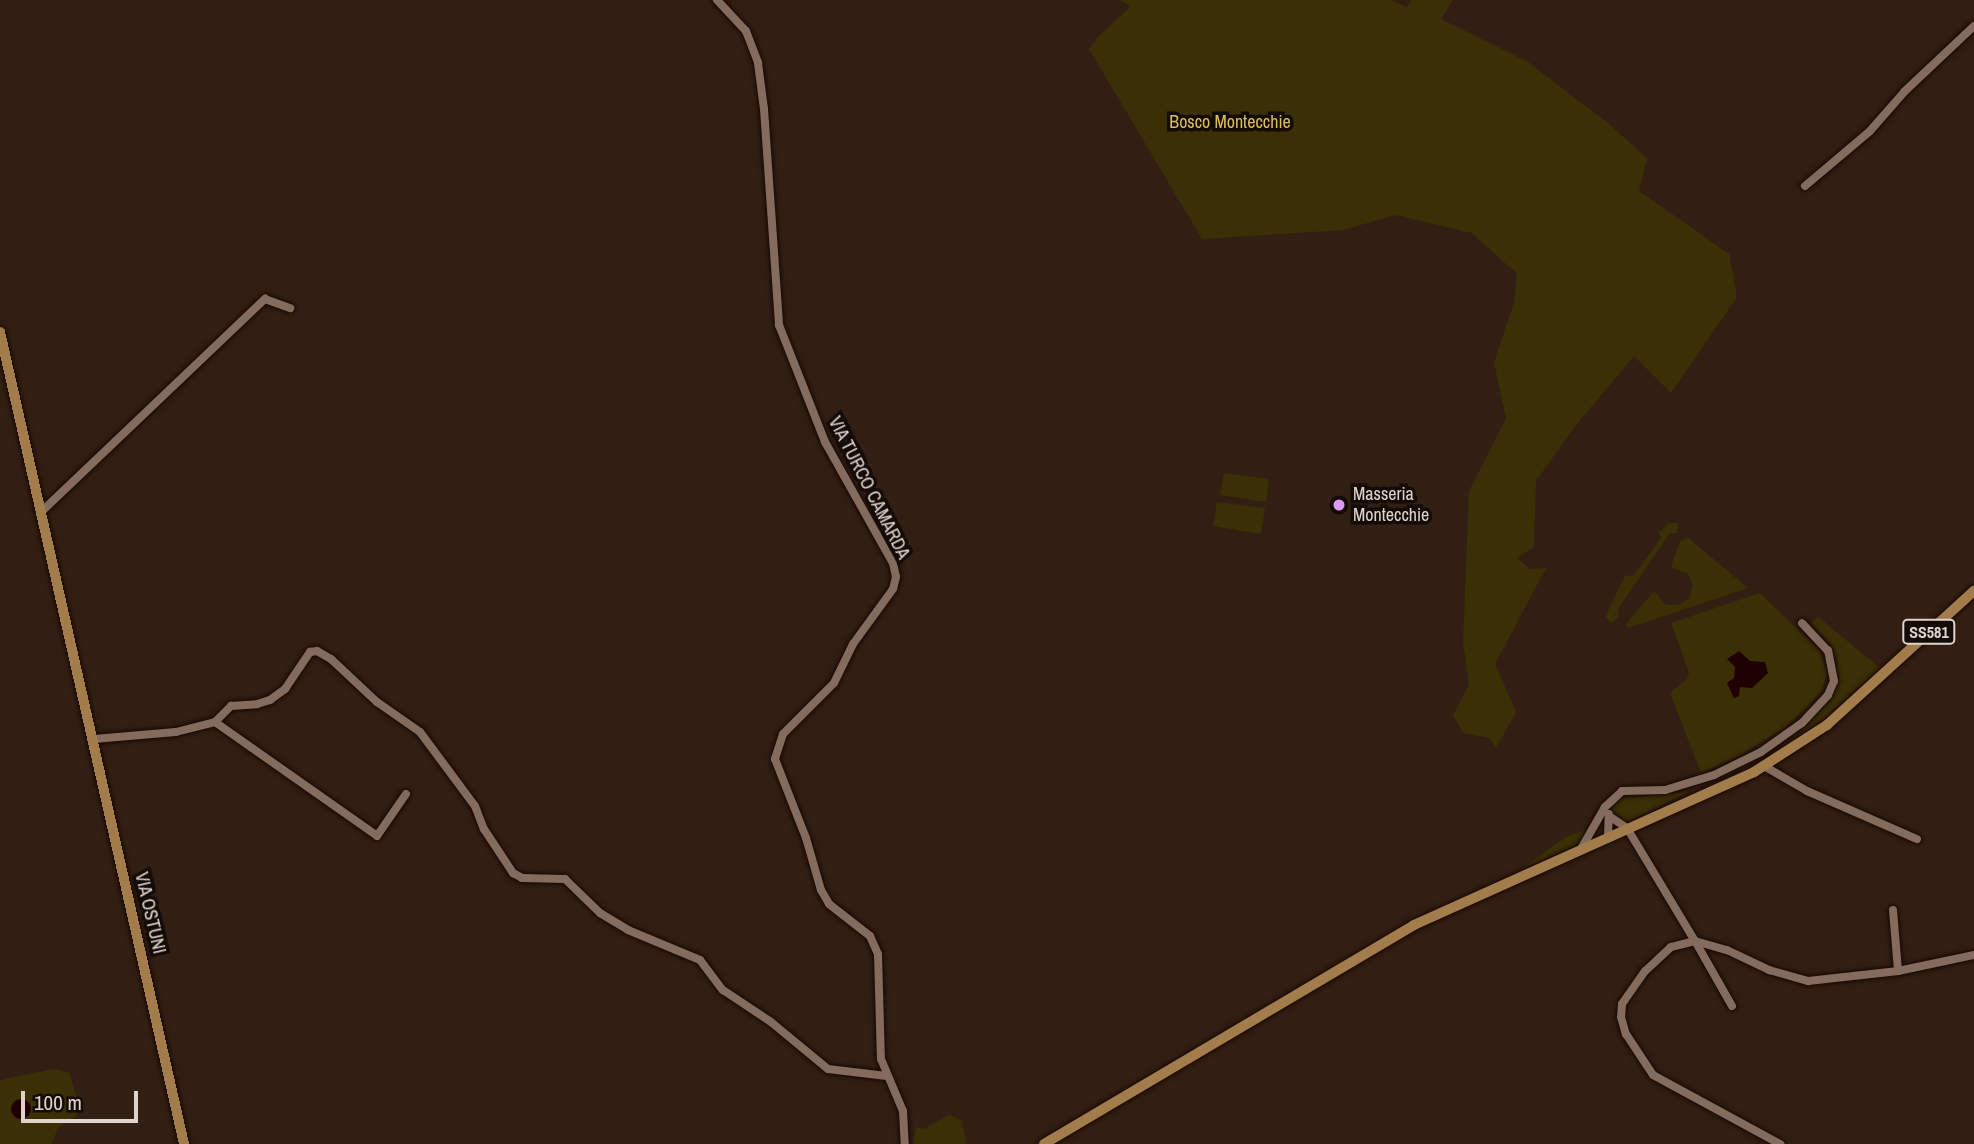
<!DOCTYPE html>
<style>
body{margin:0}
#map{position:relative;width:1974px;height:1144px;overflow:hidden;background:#321f13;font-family:"Archivo Narrow",sans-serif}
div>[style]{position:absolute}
.green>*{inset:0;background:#3b2f06}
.water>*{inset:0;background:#1f0003}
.round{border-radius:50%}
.roads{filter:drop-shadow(0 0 2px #190801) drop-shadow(0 0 2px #190801)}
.minor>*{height:8px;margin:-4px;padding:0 4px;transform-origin:4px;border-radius:4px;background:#836c5e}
.major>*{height:10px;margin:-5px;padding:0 5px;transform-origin:5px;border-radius:5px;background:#a37c4c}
.dots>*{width:19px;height:19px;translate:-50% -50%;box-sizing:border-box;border:4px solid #130b06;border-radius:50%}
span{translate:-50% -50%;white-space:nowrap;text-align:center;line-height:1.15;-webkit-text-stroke:7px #130b06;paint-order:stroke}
.shield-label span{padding:2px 5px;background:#130b06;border:2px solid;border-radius:5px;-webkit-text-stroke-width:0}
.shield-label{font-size:16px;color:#e0d3cb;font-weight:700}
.park-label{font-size:18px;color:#ddbe60}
.street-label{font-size:18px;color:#e0d3cb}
.poi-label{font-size:18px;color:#e0d3cb}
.left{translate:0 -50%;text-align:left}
.scale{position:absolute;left:21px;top:1091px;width:117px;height:32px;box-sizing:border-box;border:4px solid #e0d3cb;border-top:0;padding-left:9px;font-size:21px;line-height:24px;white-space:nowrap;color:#e0d3cb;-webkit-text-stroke:5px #130b06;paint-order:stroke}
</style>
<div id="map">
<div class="green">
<div style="clip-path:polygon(1120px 0,1392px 0,1406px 7px,1412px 0,1453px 0,1441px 19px,1528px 62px,1609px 124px,1647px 158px,1639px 191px,1729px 254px,1737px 297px,1671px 393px,1634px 356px,1576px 425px,1536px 481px,1534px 547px,1517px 558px,1530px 569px,1546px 568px,1495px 664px,1516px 712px,1496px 748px,1490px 738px,1463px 733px,1453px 715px,1469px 685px,1463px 642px,1469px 491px,1506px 418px,1494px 363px,1514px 303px,1517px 274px,1472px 233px,1396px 215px,1343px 230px,1202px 239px,1089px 49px,1096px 39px,1131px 6px)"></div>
<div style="clip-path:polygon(1224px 473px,1269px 479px,1266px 502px,1220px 495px)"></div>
<div style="clip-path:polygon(1217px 502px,1265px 508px,1261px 534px,1213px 526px)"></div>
<div style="clip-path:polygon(1669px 523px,1678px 523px,1677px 533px,1670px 533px,1618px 609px,1619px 617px,1611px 623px,1605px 617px,1625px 576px,1634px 575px,1661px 538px,1659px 532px)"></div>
<div style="clip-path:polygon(1687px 537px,1748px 588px,1628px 628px,1626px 624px,1654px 591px,1666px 605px,1679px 605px,1689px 598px,1693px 586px,1688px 574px,1671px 567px,1680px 542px)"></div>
<div style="clip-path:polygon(1760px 593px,1819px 650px,1827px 672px,1822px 691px,1787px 726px,1740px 755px,1701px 773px,1670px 693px,1686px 680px,1689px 673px,1671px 623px)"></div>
<div style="clip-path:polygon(1818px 617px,1880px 668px,1817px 725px,1773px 752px,1801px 731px,1835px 692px,1838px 664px,1832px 646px,1811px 623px)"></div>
<div style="clip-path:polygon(1688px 792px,1627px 822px,1620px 819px,1611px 810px,1617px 799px)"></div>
<div style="clip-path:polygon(1594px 826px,1583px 842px,1522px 869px,1564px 838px)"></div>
<div style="clip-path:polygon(53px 1069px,69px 1072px,76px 1095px,77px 1115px,59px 1127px,51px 1144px,0 1144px,0 1080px)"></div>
<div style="clip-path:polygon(949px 1115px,962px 1120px,966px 1144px,913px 1144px,916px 1127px,924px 1129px)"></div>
</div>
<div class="water">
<div style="clip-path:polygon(1739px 651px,1750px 661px,1765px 662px,1768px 673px,1752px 688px,1740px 687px,1739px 696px,1734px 698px,1727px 683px,1734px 678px,1735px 667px,1727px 659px)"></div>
<div class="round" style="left:11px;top:1099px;width:20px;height:20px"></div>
</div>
<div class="roads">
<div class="minor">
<div style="left:717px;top:0;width:42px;rotate:46.9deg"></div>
<div style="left:746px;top:31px;width:34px;rotate:69deg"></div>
<div style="left:758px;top:63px;width:46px;rotate:82.6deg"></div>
<div style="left:764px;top:109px;width:217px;rotate:86deg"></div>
<div style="left:779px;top:325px;width:126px;rotate:68.5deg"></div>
<div style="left:825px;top:442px;width:139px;rotate:60.7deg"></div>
<div style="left:893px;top:563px;width:14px;rotate:78deg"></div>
<div style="left:896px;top:577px;width:12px;rotate:104deg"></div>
<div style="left:893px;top:589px;width:68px;rotate:126deg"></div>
<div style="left:853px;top:644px;width:43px;rotate:116deg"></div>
<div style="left:834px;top:683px;width:72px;rotate:135deg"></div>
<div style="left:783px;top:734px;width:26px;rotate:108deg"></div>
<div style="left:775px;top:759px;width:85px;rotate:68.6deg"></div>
<div style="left:806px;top:838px;width:54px;rotate:73.9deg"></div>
<div style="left:821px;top:890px;width:16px;rotate:60deg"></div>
<div style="left:829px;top:904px;width:52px;rotate:38deg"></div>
<div style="left:870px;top:936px;width:20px;rotate:66deg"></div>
<div style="left:878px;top:954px;width:105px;rotate:88.4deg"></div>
<div style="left:881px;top:1059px;width:56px;rotate:67.1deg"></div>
<div style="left:903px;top:1111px;width:33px;rotate:87deg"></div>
<div style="left:1805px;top:186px;width:85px;rotate:-40.2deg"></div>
<div style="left:1870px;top:131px;width:53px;rotate:-48.8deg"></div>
<div style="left:1905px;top:91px;width:95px;rotate:-43.3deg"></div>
<div style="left:40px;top:513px;width:311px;rotate:-43.6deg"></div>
<div style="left:265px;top:299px;width:27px;rotate:20deg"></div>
<div style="left:215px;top:722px;width:198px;rotate:35.1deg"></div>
<div style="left:377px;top:836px;width:51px;rotate:-55.4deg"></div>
<div style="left:94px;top:739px;width:82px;rotate:-4.9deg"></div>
<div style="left:176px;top:732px;width:40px;rotate:-14.4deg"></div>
<div style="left:215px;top:722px;width:23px;rotate:-45deg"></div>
<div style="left:231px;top:706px;width:26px;rotate:-4deg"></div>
<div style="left:257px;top:704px;width:14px;rotate:-17deg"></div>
<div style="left:270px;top:700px;width:19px;rotate:-36deg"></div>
<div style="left:285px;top:689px;width:45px;rotate:-56deg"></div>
<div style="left:310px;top:652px;width:7px;rotate:-8deg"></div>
<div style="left:317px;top:651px;width:16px;rotate:30deg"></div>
<div style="left:331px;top:659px;width:63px;rotate:43.1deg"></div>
<div style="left:377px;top:702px;width:52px;rotate:34.9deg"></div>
<div style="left:420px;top:732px;width:92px;rotate:53.4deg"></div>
<div style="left:475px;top:806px;width:25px;rotate:69deg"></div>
<div style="left:484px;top:829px;width:53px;rotate:56.6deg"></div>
<div style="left:513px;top:873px;width:10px;rotate:29deg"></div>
<div style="left:522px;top:878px;width:43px;rotate:1.3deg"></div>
<div style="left:565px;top:879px;width:49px;rotate:44.2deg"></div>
<div style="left:600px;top:913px;width:33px;rotate:31deg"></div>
<div style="left:628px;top:930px;width:78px;rotate:22.6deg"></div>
<div style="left:700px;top:960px;width:38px;rotate:53deg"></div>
<div style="left:723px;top:990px;width:58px;rotate:33.7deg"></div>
<div style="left:771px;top:1022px;width:74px;rotate:39.5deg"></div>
<div style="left:828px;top:1069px;width:59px;rotate:6.8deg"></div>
<div style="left:1764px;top:766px;width:50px;rotate:30.2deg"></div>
<div style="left:1807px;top:791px;width:120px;rotate:23.6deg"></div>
<div style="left:1609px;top:816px;width:22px;rotate:34deg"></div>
<div style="left:1627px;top:828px;width:132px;rotate:59deg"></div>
<div style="left:1695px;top:941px;width:33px;rotate:16deg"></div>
<div style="left:1727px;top:950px;width:47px;rotate:25.5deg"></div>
<div style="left:1769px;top:970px;width:41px;rotate:15.8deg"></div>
<div style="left:1808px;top:981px;width:91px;rotate:-6.3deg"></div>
<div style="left:1898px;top:971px;width:78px;rotate:-11.9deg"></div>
<div style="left:1608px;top:837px;width:23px;rotate:-88deg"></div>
<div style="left:1581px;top:849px;width:48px;rotate:-60.3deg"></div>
<div style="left:1605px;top:807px;width:23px;rotate:-43deg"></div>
<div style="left:1622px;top:791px;width:43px;rotate:-1.3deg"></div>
<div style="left:1665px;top:790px;width:51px;rotate:-17deg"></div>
<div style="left:1714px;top:775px;width:52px;rotate:-26.1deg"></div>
<div style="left:1761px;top:752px;width:50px;rotate:-35.3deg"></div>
<div style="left:1802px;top:723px;width:38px;rotate:-47deg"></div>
<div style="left:1828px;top:695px;width:15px;rotate:-67deg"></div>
<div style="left:1834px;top:681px;width:31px;rotate:-101deg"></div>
<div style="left:1828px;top:651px;width:38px;rotate:-133deg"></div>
<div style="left:1893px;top:910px;width:61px;rotate:85.3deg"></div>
<div style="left:1732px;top:1006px;width:75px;rotate:-119.6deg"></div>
<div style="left:1695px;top:941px;width:25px;rotate:166deg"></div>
<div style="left:1671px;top:947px;width:35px;rotate:137deg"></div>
<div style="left:1645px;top:971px;width:40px;rotate:124.9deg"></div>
<div style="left:1622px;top:1004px;width:13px;rotate:94deg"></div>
<div style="left:1621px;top:1017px;width:18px;rotate:74deg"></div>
<div style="left:1626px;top:1034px;width:49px;rotate:56.6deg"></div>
<div style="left:1653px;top:1075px;width:145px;rotate:28.5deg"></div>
</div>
<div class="major">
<div style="left:0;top:332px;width:833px;rotate:77.23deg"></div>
<div style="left:1044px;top:1144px;width:430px;rotate:-30.6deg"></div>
<div style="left:1414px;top:925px;width:373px;rotate:-24.2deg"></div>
<div style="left:1754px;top:772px;width:87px;rotate:-32.8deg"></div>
<div style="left:1827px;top:725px;width:199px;rotate:-42.4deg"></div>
</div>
</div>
<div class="dots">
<div style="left:1339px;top:505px;background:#dc99f5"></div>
</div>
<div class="shield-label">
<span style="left:1929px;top:632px">SS581</span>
</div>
<div class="park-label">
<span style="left:1230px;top:122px">Bosco Montecchie</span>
</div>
<div class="street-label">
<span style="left:869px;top:488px;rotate:63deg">VIA TURCO CAMARDA</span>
<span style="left:150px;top:913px;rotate:77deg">VIA OSTUNI</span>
</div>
<div class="poi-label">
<span class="left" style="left:1353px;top:505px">Masseria<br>Montecchie</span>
</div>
<div class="scale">100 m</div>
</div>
